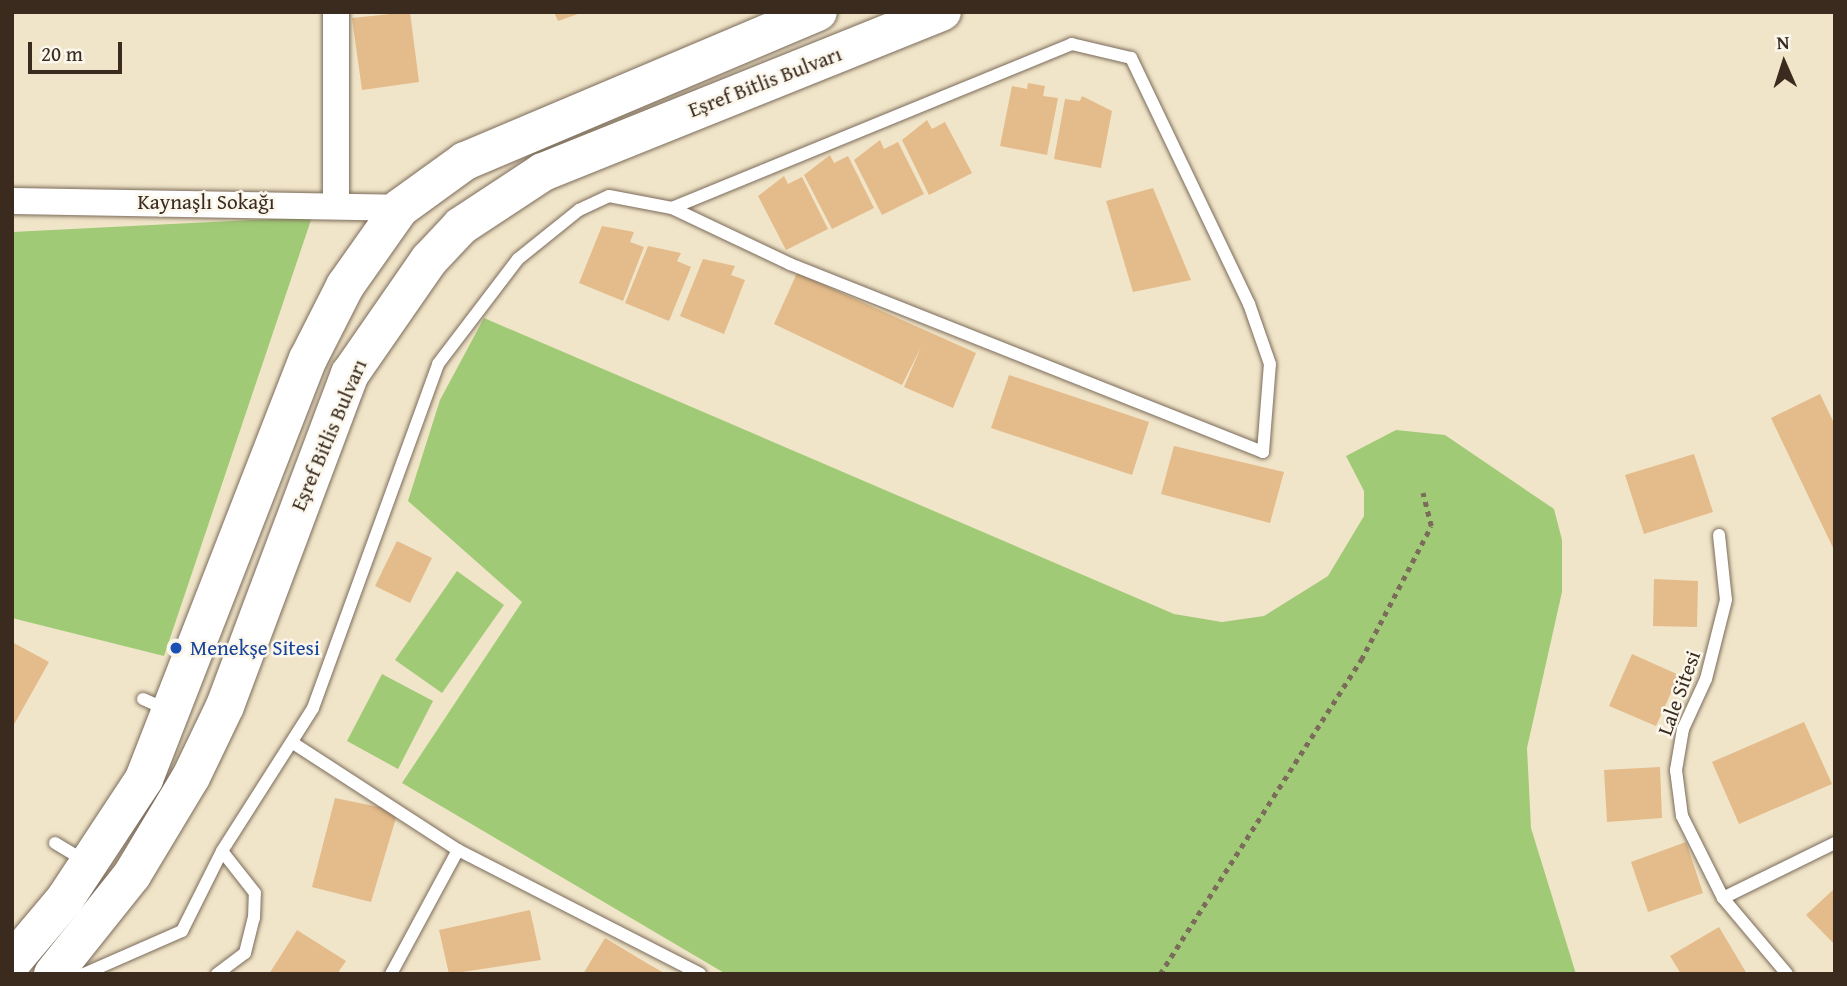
<!DOCTYPE html>
<meta charset="utf-8">
<style>
body{margin:0}
#map{position:relative;width:1847px;height:986px;overflow:hidden;background:#f1e5c9;font-family:"Gentium Book Plus",serif}
div>[style]{position:absolute}
.green>*{inset:0;background:#a0ca76}
.building>*{inset:0;background:#e4bb8a}
.path>*{height:4.5px;margin-top:-2.25px;transform-origin:0;background:repeating-linear-gradient(90deg,#7b6b5a 0 5px,transparent 0 10px)}
.roads{filter:drop-shadow(0 0 2px #7b6b5a) drop-shadow(0 0 2px #7b6b5a)}
.service>*{height:12px;margin:-6px;padding:0 6px;transform-origin:6px;border-radius:6px;background:#fff}
.minor>*{height:26px;margin:-13px;padding:0 13px;transform-origin:13px;border-radius:13px;background:#fff}
.primary>*{height:38px;margin:-19px;padding:0 19px;transform-origin:19px;border-radius:19px;background:#fff}
.dots>*{width:19px;height:19px;translate:-50% -50%;box-sizing:border-box;border:4px solid #fbf7ec;border-radius:50%}
span{translate:-50% -50%;white-space:nowrap;text-align:center;line-height:1.15;-webkit-text-stroke:5px #fbf7ec;paint-order:stroke}
.street-label{font-size:21px;color:#3b2a1e}
.transit-label{font-size:21px;color:#164399}
.left{translate:0 -50%;text-align:left}
.frame{position:absolute;inset:0;border:14px solid #3b2a1e;pointer-events:none}
.north{position:absolute;left:1749px;top:28px;width:70px;height:70px;-webkit-text-stroke:5px #fbf7ec;paint-order:stroke;rotate:357deg;font-size:19px;font-weight:700;line-height:28px;text-align:center;color:#3b2a1e}
.north::after{content:'';display:block;margin:auto;width:24px;height:32px;background:#3b2a1e;clip-path:polygon(50% 0,100% 100%,50% 72%,0 100%)}
.scale{position:absolute;left:28px;top:42px;width:94px;height:32px;box-sizing:border-box;border:4px solid #3b2a1e;border-top:0;padding-left:9px;font-size:21px;line-height:24px;white-space:nowrap;color:#3b2a1e;-webkit-text-stroke:5px #fbf7ec;paint-order:stroke}
</style>
<div id="map">
<div class="green">
<div style="clip-path:polygon(312px 217px,164px 656px,12px 618px,12px 232px)"></div>
<div style="clip-path:polygon(484px 318px,1174px 614px,1222px 622px,1264px 616px,1328px 576px,1364px 516px,1364px 491px,1346px 456px,1396px 430px,1445px 435px,1554px 509px,1562px 540px,1562px 592px,1527px 748px,1531px 828px,1576px 974px,726px 974px,402px 783px,522px 602px,408px 501px,440px 400px)"></div>
<div style="clip-path:polygon(457px 571px,504px 605px,442px 693px,395px 660px)"></div>
<div style="clip-path:polygon(382px 674px,433px 701px,398px 769px,347px 741px)"></div>
</div>
<div class="building">
<div style="clip-path:polygon(410px 12px,419px 82px,362px 90px,352px 18px)"></div>
<div style="clip-path:polygon(554px 12px,581px 12px,581px 13px,558px 21px)"></div>
<div style="clip-path:polygon(1028px 83px,1045px 86px,1043px 96px,1058px 98px,1047px 155px,1000px 146px,1012px 86px,1027px 89px)"></div>
<div style="clip-path:polygon(1082px 96px,1112px 111px,1101px 168px,1054px 159px,1065px 99px,1080px 101px)"></div>
<div style="clip-path:polygon(927px 120px,932px 129px,945px 122px,972px 173px,929px 195px,902px 140px)"></div>
<div style="clip-path:polygon(880px 140px,884px 149px,898px 142px,924px 194px,882px 215px,854px 160px)"></div>
<div style="clip-path:polygon(830px 155px,834px 163px,848px 156px,874px 208px,832px 229px,804px 175px)"></div>
<div style="clip-path:polygon(784px 176px,788px 184px,802px 177px,828px 229px,786px 250px,758px 196px)"></div>
<div style="clip-path:polygon(1153px 188px,1191px 280px,1133px 292px,1106px 201px)"></div>
<div style="clip-path:polygon(602px 226px,634px 232px,630px 242px,644px 247px,623px 301px,579px 283px)"></div>
<div style="clip-path:polygon(648px 246px,681px 253px,677px 261px,691px 267px,669px 321px,625px 303px)"></div>
<div style="clip-path:polygon(703px 259px,735px 266px,731px 275px,745px 280px,724px 334px,680px 316px)"></div>
<div style="clip-path:polygon(797px 273px,976px 353px,953px 408px,904px 387px,921px 347px,902px 385px,774px 324px)"></div>
<div style="clip-path:polygon(1009px 375px,1149px 422px,1132px 475px,991px 428px)"></div>
<div style="clip-path:polygon(1820px 394px,1835px 425px,1835px 552px,1771px 418px)"></div>
<div style="clip-path:polygon(1174px 446px,1284px 472px,1270px 523px,1161px 494px)"></div>
<div style="clip-path:polygon(1694px 454px,1713px 512px,1644px 534px,1625px 475px)"></div>
<div style="clip-path:polygon(397px 541px,432px 558px,410px 603px,375px 586px)"></div>
<div style="clip-path:polygon(1654px 579px,1698px 581px,1697px 627px,1653px 626px)"></div>
<div style="clip-path:polygon(12px 642px,49px 662px,12px 728px)"></div>
<div style="clip-path:polygon(1632px 654px,1679px 675px,1656px 726px,1609px 706px)"></div>
<div style="clip-path:polygon(1804px 722px,1832px 784px,1739px 824px,1712px 762px)"></div>
<div style="clip-path:polygon(1660px 767px,1662px 818px,1607px 822px,1604px 770px)"></div>
<div style="clip-path:polygon(335px 798px,398px 811px,371px 902px,312px 887px)"></div>
<div style="clip-path:polygon(1686px 842px,1703px 893px,1648px 912px,1631px 862px)"></div>
<div style="clip-path:polygon(1835px 888px,1835px 945px,1806px 915px)"></div>
<div style="clip-path:polygon(530px 910px,541px 960px,449px 974px,439px 930px)"></div>
<div style="clip-path:polygon(1719px 927px,1747px 974px,1681px 974px,1670px 956px)"></div>
<div style="clip-path:polygon(297px 930px,346px 961px,337px 974px,269px 974px)"></div>
<div style="clip-path:polygon(605px 938px,650px 965px,666px 974px,583px 974px)"></div>
</div>
<div class="path">
<div style="left:1160px;top:974px;width:373px;rotate:-57.4deg"></div>
<div style="left:1361px;top:660px;width:151px;rotate:-62.4deg"></div>
<div style="left:1431px;top:526px;width:34px;rotate:-104deg"></div>
</div>
<div class="roads">
<div class="service">
<div style="left:1719px;top:535px;width:65px;rotate:83.9deg"></div>
<div style="left:1726px;top:600px;width:81px;rotate:104.2deg"></div>
<div style="left:1706px;top:679px;width:55px;rotate:114.7deg"></div>
<div style="left:1683px;top:729px;width:42px;rotate:99.7deg"></div>
<div style="left:1676px;top:770px;width:46px;rotate:82.6deg"></div>
<div style="left:1682px;top:816px;width:92px;rotate:63.4deg"></div>
<div style="left:1723px;top:898px;width:125px;rotate:-26.2deg"></div>
<div style="left:143px;top:699px;width:24px;rotate:24deg"></div>
<div style="left:293px;top:743px;width:197px;rotate:33deg"></div>
<div style="left:458px;top:850px;width:272px;rotate:27.1deg"></div>
<div style="left:55px;top:843px;width:35px;rotate:31deg"></div>
<div style="left:1723px;top:898px;width:99px;rotate:49.9deg"></div>
<div style="left:84px;top:974px;width:107px;rotate:-23.7deg"></div>
<div style="left:182px;top:931px;width:89px;rotate:-63.4deg"></div>
<div style="left:222px;top:851px;width:169px;rotate:-57.5deg"></div>
<div style="left:313px;top:708px;width:366px;rotate:-70deg"></div>
<div style="left:438px;top:364px;width:132px;rotate:-52.7deg"></div>
<div style="left:518px;top:259px;width:78px;rotate:-38.8deg"></div>
<div style="left:579px;top:210px;width:33px;rotate:-25deg"></div>
<div style="left:609px;top:196px;width:64px;rotate:10.8deg"></div>
<div style="left:672px;top:208px;width:131px;rotate:25.4deg"></div>
<div style="left:790px;top:264px;width:509px;rotate:21.68deg"></div>
<div style="left:1263px;top:452px;width:88px;rotate:-85.5deg"></div>
<div style="left:1270px;top:364px;width:64px;rotate:-109.3deg"></div>
<div style="left:1249px;top:304px;width:273px;rotate:-115.6deg"></div>
<div style="left:1131px;top:58px;width:61px;rotate:-166.7deg"></div>
<div style="left:1072px;top:44px;width:432px;rotate:157.7deg"></div>
<div style="left:217px;top:974px;width:35px;rotate:-37deg"></div>
<div style="left:245px;top:953px;width:36px;rotate:-76deg"></div>
<div style="left:254px;top:918px;width:25px;rotate:-88deg"></div>
<div style="left:255px;top:893px;width:53px;rotate:-128.2deg"></div>
<div style="left:391px;top:974px;width:141px;rotate:-61.6deg"></div>
</div>
<div class="minor">
<div style="left:12px;top:201px;width:388px;rotate:1deg"></div>
<div style="left:336px;top:203px;width:191px;rotate:-90deg"></div>
</div>
<div class="primary">
<div style="left:12px;top:962px;width:82px;rotate:-49.9deg"></div>
<div style="left:65px;top:899px;width:144px;rotate:-56.6deg"></div>
<div style="left:144px;top:779px;width:451px;rotate:-68.7deg"></div>
<div style="left:308px;top:359px;width:82px;rotate:-63.1deg"></div>
<div style="left:345px;top:286px;width:95px;rotate:-54.8deg"></div>
<div style="left:400px;top:208px;width:80px;rotate:-35.9deg"></div>
<div style="left:465px;top:161px;width:383px;rotate:-22.9deg"></div>
<div style="left:53px;top:974px;width:127px;rotate:-51.4deg"></div>
<div style="left:132px;top:875px;width:114px;rotate:-59deg"></div>
<div style="left:191px;top:777px;width:79px;rotate:-64.4deg"></div>
<div style="left:225px;top:706px;width:355px;rotate:-69.4deg"></div>
<div style="left:350px;top:374px;width:139px;rotate:-55.3deg"></div>
<div style="left:429px;top:260px;width:47px;rotate:-46.7deg"></div>
<div style="left:461px;top:226px;width:98px;rotate:-33.4deg"></div>
<div style="left:543px;top:172px;width:430px;rotate:-21.9deg"></div>
</div>
</div>
<div class="dots">
<div style="left:176px;top:648px;background:#1a4fb4"></div>
</div>
<div class="street-label">
<span style="left:765px;top:82px;rotate:-21deg">Eşref Bitlis Bulvarı</span>
<span style="left:206px;top:202px">Kaynaşlı Sokağı</span>
<span style="left:329px;top:435px;rotate:-67deg">Eşref Bitlis Bulvarı</span>
<span style="left:1679px;top:693px;rotate:-70deg">Lale Sitesi</span>
</div>
<div class="transit-label">
<span class="left" style="left:190px;top:648px">Menekşe Sitesi</span>
</div>
<div class="frame"></div>
<div class="north">N</div>
<div class="scale">20 m</div>
</div>
